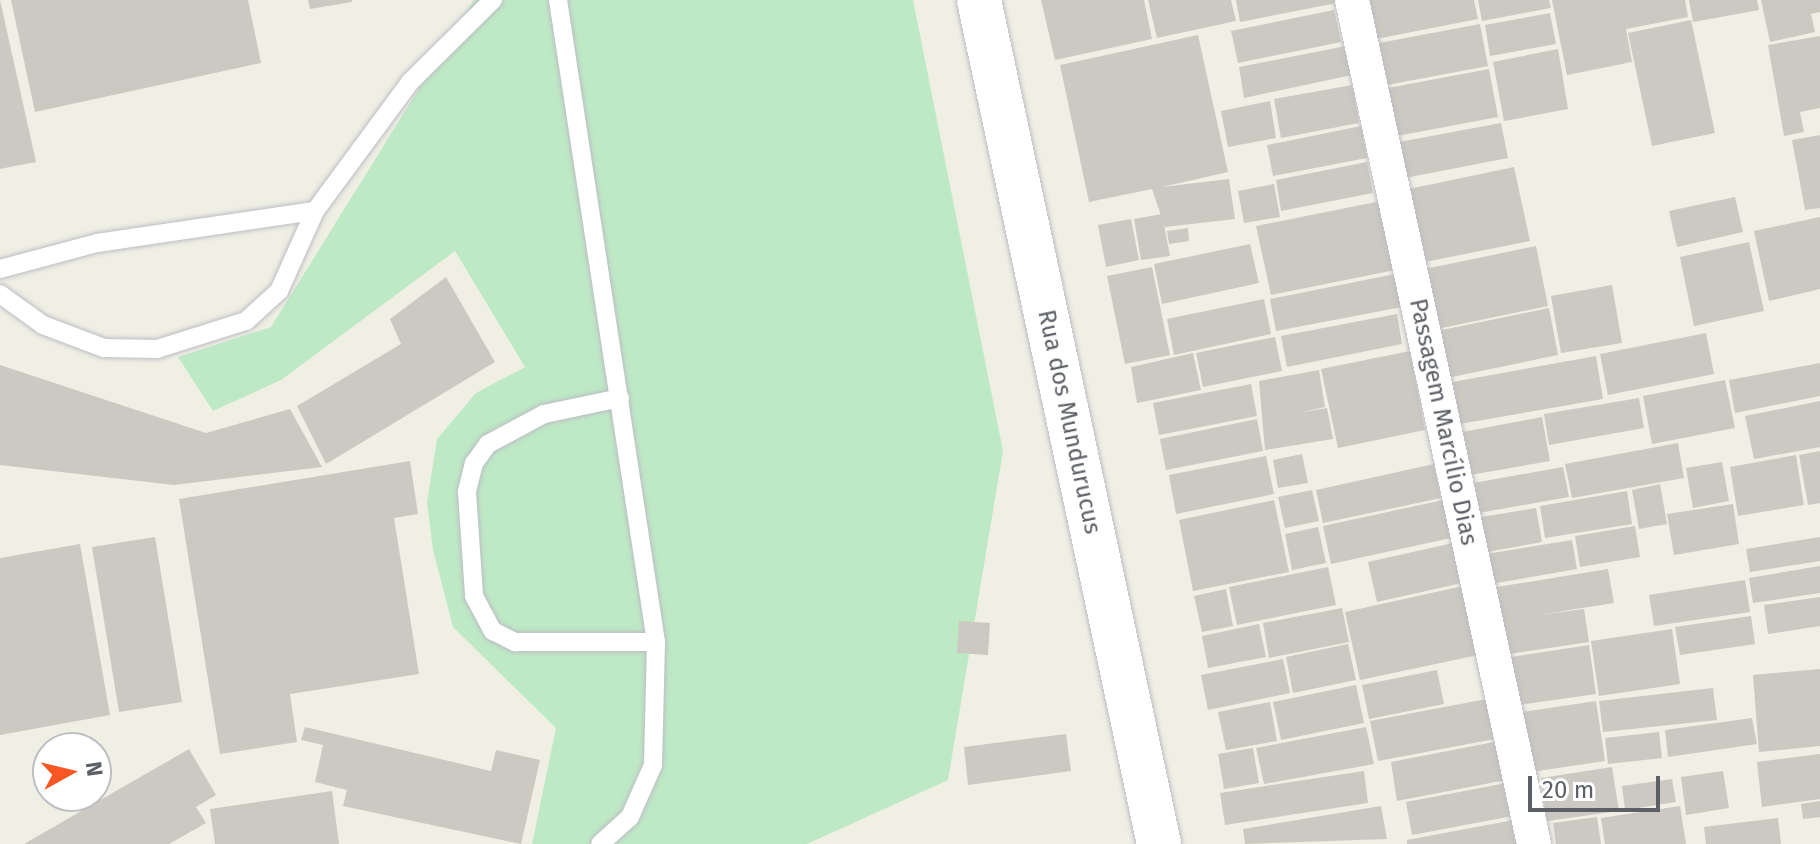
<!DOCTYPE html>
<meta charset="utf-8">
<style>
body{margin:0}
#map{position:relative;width:1820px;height:844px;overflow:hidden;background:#f0efe4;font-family:"Fira Sans",sans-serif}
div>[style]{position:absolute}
.green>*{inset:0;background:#bee9c5}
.building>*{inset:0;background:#cbc9c1}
.roads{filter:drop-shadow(0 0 2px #bcbdc4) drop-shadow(0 0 2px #bcbdc4)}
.lane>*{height:18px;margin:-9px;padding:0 9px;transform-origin:9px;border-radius:9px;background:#fff}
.street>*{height:34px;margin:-17px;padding:0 17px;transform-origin:17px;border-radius:17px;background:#fff}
.secondary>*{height:44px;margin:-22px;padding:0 22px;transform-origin:22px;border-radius:22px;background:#fff}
span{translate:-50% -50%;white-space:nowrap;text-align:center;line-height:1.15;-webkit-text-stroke:7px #fff;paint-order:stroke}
.street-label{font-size:24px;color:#5c5f66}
.north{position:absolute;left:32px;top:732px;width:80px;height:80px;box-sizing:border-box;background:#fff;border:2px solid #bebfc2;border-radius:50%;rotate:82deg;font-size:22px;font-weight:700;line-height:32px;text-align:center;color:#5c5f66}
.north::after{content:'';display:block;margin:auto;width:28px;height:36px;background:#f85622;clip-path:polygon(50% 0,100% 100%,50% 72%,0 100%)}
.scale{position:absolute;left:1528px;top:776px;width:132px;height:36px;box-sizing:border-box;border:4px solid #5c5f66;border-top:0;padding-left:10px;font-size:24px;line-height:28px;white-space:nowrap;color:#5c5f66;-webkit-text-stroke:6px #fff;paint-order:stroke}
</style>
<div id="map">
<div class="green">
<div style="clip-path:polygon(474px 0,913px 0,1003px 451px,948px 780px,807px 844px,532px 844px,556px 728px,453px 627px,433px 550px,427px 502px,437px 439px,476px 393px,525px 367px,455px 251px,281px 380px,213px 411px,178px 357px,271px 327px)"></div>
</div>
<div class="building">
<div style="clip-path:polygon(0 0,36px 162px,0 169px)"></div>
<div style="clip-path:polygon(11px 0,248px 0,261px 63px,35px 112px)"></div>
<div style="clip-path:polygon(308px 0,352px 0,352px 2px,310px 9px)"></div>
<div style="clip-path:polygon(1041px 0,1144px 0,1152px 39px,1055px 60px)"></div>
<div style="clip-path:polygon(1148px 0,1231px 0,1236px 21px,1157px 38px)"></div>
<div style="clip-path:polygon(1236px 0,1336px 0,1337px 3px,1240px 22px)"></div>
<div style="clip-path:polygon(1368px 0,1474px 0,1478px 19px,1376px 39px)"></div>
<div style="clip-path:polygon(1478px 0,1549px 0,1551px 8px,1482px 21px)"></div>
<div style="clip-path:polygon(1552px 0,1685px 0,1688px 17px,1626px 29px,1632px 62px,1567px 75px)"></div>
<div style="clip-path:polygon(1689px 0,1757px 0,1759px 10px,1693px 22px)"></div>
<div style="clip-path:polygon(1761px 0,1820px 0,1820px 12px,1811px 14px,1815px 32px,1770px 42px)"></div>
<div style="clip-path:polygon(1334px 10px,1341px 42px,1238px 63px,1231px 31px)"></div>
<div style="clip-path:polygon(1550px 13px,1556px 44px,1490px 56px,1485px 25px)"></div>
<div style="clip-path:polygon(1691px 20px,1715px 133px,1652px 146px,1628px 33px)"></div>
<div style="clip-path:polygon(1480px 24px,1488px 66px,1387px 85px,1379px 43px)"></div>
<div style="clip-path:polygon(1198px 35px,1228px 172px,1162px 187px,1229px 179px,1235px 219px,1165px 227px,1152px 189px,1089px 202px,1060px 65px)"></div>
<div style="clip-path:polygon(1820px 36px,1820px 108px,1800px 112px,1804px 132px,1784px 136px,1768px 45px)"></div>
<div style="clip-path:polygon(1346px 46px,1352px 75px,1244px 98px,1239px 67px)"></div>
<div style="clip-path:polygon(1558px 49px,1568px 109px,1504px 121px,1493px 62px)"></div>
<div style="clip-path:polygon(1489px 69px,1498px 117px,1397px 136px,1388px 88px)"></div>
<div style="clip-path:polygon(1352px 85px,1359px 123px,1281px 138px,1274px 99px)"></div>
<div style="clip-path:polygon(1270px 101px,1276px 138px,1228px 147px,1221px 111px)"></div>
<div style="clip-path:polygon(1501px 123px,1508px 158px,1405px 178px,1399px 142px)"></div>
<div style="clip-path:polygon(1361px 126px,1367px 158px,1273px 176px,1267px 145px)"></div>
<div style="clip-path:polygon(1820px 135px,1820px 208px,1805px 210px,1792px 140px)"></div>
<div style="clip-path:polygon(1367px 162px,1373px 193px,1281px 211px,1276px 180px)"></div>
<div style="clip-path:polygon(1514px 167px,1530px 241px,1425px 262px,1409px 189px)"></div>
<div style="clip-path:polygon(1274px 184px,1280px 217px,1244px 223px,1238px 191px)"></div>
<div style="clip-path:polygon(1735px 197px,1743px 232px,1677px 247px,1669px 211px)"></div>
<div style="clip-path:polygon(1381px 201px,1395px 270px,1271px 295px,1256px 226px)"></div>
<div style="clip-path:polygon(1162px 214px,1170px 256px,1141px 260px,1134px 219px)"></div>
<div style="clip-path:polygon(1820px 217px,1820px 289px,1769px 301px,1754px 231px)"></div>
<div style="clip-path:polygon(1131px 219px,1139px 260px,1106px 267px,1098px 225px)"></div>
<div style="clip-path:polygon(1188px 228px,1189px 241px,1169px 244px,1167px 231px)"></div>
<div style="clip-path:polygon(1749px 242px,1764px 311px,1694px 326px,1680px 257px)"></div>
<div style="clip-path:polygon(1250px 244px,1259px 283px,1162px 304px,1154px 264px)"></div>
<div style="clip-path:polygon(1536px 246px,1548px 306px,1437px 329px,1425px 269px)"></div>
<div style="clip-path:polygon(1152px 267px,1170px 355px,1125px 364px,1107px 276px)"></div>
<div style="clip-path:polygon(1395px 274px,1402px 307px,1276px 331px,1270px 299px)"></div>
<div style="clip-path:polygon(446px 277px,495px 362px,326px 464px,297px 406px,401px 344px,390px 319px)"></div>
<div style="clip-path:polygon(1612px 285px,1622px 343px,1561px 353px,1551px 296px)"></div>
<div style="clip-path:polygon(1264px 299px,1271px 334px,1174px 355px,1167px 319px)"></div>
<div style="clip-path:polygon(1549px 308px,1558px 355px,1447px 378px,1437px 331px)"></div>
<div style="clip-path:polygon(1397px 314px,1402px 344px,1287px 367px,1281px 336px)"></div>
<div style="clip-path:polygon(1706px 333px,1714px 374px,1608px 395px,1600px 354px)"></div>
<div style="clip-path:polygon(1275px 337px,1282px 371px,1203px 387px,1196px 353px)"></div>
<div style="clip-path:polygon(1410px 351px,1425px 430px,1338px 448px,1321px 369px)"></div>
<div style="clip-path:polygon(1193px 353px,1201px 390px,1137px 403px,1131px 367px)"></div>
<div style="clip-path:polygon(1596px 356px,1603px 399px,1454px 425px,1447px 383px)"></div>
<div style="clip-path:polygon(1820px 363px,1820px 396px,1735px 413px,1729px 380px)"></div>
<div style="clip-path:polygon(0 365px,206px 433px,290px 409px,322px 467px,174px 485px,0 465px)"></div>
<div style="clip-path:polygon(1319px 370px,1325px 407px,1298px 413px,1327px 408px,1333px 439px,1265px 450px,1259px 381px)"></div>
<div style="clip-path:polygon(1725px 380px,1735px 428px,1652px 444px,1643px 396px)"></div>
<div style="clip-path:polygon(1251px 384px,1257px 416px,1159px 435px,1153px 403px)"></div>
<div style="clip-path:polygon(1639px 398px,1644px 428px,1549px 445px,1544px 414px)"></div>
<div style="clip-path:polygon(1820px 401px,1820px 447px,1754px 459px,1745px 416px)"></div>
<div style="clip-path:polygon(1542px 417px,1550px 461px,1465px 476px,1457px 433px)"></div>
<div style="clip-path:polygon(1257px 419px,1263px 451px,1166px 470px,1160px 439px)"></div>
<div style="clip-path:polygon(1678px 443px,1684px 478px,1572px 498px,1565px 464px)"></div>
<div style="clip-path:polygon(1820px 451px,1820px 503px,1808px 505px,1799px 455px)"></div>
<div style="clip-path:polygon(1302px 454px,1308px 483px,1278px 488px,1273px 460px)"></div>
<div style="clip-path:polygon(1796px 455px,1804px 505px,1738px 516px,1730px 467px)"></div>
<div style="clip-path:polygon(1266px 456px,1274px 494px,1176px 514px,1169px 475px)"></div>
<div style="clip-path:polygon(410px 461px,418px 514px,394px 518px,419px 674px,290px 694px,297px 742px,220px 754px,179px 499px)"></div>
<div style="clip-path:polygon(1722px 462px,1729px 501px,1693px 508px,1686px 468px)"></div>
<div style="clip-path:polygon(1434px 464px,1441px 498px,1323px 523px,1316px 490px)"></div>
<div style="clip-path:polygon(1563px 467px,1569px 497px,1473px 514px,1468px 484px)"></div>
<div style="clip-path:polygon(1660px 484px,1667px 524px,1639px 529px,1632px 490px)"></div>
<div style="clip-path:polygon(1312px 490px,1319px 521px,1285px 528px,1278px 497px)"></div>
<div style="clip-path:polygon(1627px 491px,1632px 524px,1545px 538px,1540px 506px)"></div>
<div style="clip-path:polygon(1274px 500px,1289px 572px,1193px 591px,1179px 520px)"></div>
<div style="clip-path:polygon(1443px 500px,1451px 538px,1331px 564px,1323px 526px)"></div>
<div style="clip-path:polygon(1733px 504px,1739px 544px,1674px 555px,1667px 514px)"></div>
<div style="clip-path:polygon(1536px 508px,1542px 542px,1487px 552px,1481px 517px)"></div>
<div style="clip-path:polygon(1635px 526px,1640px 557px,1580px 567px,1575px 536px)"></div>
<div style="clip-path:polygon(1318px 527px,1326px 563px,1292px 570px,1285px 534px)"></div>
<div style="clip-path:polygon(155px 537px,182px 702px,119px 712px,92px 547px)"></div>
<div style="clip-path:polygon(1820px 537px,1820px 561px,1750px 572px,1746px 549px)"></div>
<div style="clip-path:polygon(1572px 540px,1577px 569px,1491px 584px,1486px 554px)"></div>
<div style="clip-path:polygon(1453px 543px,1462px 583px,1377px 602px,1368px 562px)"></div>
<div style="clip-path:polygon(80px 544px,110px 715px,0 735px,0 558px)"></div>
<div style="clip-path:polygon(1820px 566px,1820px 593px,1753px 603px,1749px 578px)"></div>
<div style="clip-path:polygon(1328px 567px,1336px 605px,1237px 625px,1229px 587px)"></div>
<div style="clip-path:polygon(1608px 569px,1614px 603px,1538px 615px,1584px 609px,1589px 642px,1510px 654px,1491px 588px)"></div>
<div style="clip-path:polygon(1745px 580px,1750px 612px,1654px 626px,1649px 595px)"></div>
<div style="clip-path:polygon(1463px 586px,1478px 655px,1360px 680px,1345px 612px)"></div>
<div style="clip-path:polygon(1226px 589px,1233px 626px,1202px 632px,1194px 596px)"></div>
<div style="clip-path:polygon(1820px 597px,1820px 626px,1768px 634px,1764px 605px)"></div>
<div style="clip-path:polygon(1342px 608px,1349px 642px,1269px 658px,1263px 623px)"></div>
<div style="clip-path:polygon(1751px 616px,1755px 644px,1680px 655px,1675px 627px)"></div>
<div style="clip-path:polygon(959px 621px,990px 623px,988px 655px,957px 653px)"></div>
<div style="clip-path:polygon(1259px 624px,1266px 657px,1208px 668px,1202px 636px)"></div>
<div style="clip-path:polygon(1672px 629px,1680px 684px,1599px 696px,1591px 641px)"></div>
<div style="clip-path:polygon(1348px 644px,1356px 680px,1293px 693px,1286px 657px)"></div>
<div style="clip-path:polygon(1589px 645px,1596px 694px,1519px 705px,1511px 657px)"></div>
<div style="clip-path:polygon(1283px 659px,1290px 693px,1208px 710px,1201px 675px)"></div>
<div style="clip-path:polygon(1820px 669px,1820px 746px,1759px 752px,1753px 675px)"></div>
<div style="clip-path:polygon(1437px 670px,1444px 704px,1369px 719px,1362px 685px)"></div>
<div style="clip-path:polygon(1356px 685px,1364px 723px,1281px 740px,1273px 702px)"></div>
<div style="clip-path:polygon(1713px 688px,1717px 720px,1603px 732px,1599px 701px)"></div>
<div style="clip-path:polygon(1487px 699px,1495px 739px,1378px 761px,1370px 721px)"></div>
<div style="clip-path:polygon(1596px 701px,1605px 761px,1531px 772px,1522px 712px)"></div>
<div style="clip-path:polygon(1270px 702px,1277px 741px,1226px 750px,1218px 712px)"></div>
<div style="clip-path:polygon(1752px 718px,1757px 744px,1668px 757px,1665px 730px)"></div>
<div style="clip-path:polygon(305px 727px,491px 771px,496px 750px,540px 760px,521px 844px,343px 806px,347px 790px,315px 782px,323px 745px,301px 740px)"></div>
<div style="clip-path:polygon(1366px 727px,1374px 764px,1264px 784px,1256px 748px)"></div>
<div style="clip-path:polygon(1659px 732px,1662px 758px,1608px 764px,1605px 738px)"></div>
<div style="clip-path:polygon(1066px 734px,1071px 771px,968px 785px,964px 747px)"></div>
<div style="clip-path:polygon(1499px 741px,1506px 780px,1397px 801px,1391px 762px)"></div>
<div style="clip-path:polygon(1253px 748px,1259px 783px,1224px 789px,1218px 754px)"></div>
<div style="clip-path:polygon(189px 749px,216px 795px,196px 807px,206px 823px,169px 844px,24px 844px)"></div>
<div style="clip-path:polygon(1820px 754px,1820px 799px,1762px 807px,1757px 762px)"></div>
<div style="clip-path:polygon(1612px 767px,1619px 811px,1547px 821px,1541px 778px)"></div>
<div style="clip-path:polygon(1364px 771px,1368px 803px,1225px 825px,1220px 793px)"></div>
<div style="clip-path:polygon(1723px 771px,1729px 808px,1686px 815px,1681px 777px)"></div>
<div style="clip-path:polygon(1672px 779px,1676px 802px,1625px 810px,1622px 786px)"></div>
<div style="clip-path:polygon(1512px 782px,1518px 815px,1412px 835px,1406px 802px)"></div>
<div style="clip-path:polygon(332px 791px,339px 844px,215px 844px,210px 809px)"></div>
<div style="clip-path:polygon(1820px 801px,1820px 817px,1803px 819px,1801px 804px)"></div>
<div style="clip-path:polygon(1381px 806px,1387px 839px,1245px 844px,1243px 829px)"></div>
<div style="clip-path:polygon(1680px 806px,1686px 844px,1605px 844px,1601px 818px)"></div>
<div style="clip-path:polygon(1597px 817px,1601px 844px,1556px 844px,1553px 823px)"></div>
<div style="clip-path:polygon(1778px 818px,1781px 844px,1706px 844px,1704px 827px)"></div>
<div style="clip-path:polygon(1519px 819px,1524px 844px,1407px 844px,1407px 840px)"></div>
</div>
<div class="roads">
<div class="lane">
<div style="left:558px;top:0;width:649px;rotate:81.32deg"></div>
<div style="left:656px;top:642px;width:123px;rotate:91.4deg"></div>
<div style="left:653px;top:765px;width:57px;rotate:113.9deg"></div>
<div style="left:630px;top:817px;width:40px;rotate:138deg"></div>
<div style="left:0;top:269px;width:100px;rotate:-15deg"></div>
<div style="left:97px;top:243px;width:220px;rotate:-8.4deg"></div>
<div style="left:0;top:294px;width:53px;rotate:35.8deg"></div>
<div style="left:43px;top:325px;width:65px;rotate:20.7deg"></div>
<div style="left:104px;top:348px;width:53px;rotate:1.1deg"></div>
<div style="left:157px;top:349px;width:93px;rotate:-17.5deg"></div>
<div style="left:246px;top:321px;width:45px;rotate:-42.3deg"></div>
<div style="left:279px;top:291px;width:88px;rotate:-65.8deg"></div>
<div style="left:315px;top:211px;width:160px;rotate:-53.6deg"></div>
<div style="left:410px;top:82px;width:117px;rotate:-44.7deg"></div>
<div style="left:620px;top:398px;width:78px;rotate:168.1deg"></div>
<div style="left:544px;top:414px;width:64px;rotate:151.8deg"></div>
<div style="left:488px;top:444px;width:24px;rotate:126deg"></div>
<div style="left:474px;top:463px;width:30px;rotate:104deg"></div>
<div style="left:467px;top:492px;width:104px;rotate:86.1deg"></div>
<div style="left:474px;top:596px;width:40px;rotate:62deg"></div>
<div style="left:493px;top:631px;width:25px;rotate:27deg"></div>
<div style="left:515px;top:642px;width:141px"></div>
</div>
<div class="street">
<div style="left:1352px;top:0;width:863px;rotate:77.83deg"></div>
</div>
<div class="secondary">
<div style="left:979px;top:0;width:863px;rotate:77.96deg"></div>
</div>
</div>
<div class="street-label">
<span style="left:1069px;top:422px;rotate:78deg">Rua dos Mundurucus</span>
<span style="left:1443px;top:422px;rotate:78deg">Passagem Marcílio Dias</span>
</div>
<div class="north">N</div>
<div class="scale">20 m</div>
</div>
